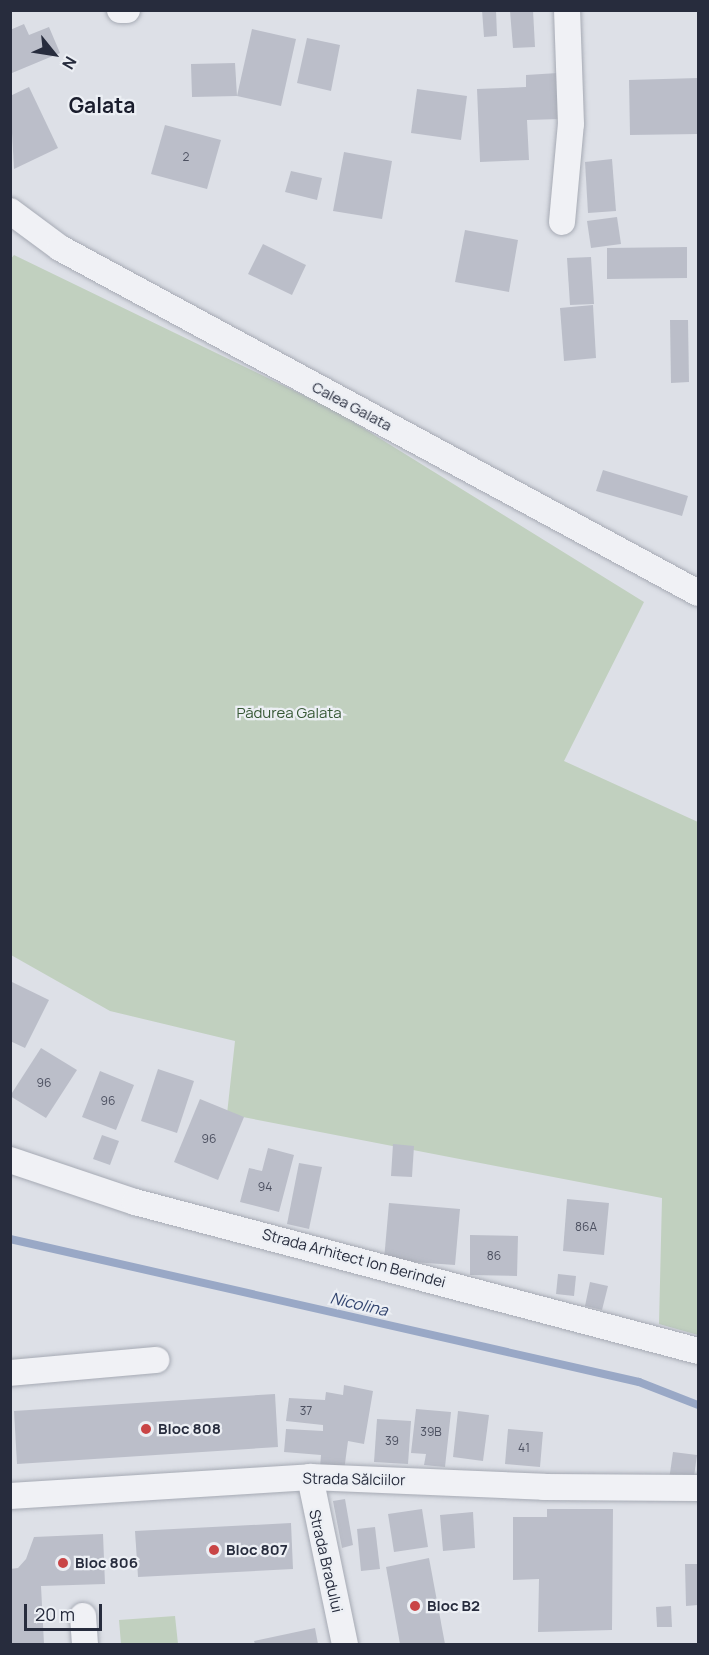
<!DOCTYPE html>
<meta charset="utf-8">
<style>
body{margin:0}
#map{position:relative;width:709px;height:1655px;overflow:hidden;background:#dde0e7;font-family:Manrope,sans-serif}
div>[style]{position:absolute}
.green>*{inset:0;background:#c1d0bf}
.stream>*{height:8px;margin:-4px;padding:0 4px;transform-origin:4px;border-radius:4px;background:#99a8c6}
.building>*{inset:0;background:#bbbec9}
.roads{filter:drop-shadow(0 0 2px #a6aab4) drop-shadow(0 0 2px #a6aab4)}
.minor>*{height:26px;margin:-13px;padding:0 13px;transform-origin:13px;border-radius:13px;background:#f0f1f5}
.dots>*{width:16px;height:16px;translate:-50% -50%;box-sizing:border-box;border:3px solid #eceff4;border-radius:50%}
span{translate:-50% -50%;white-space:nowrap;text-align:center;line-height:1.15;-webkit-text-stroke:4.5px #eceff4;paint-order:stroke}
.number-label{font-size:12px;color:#4c5060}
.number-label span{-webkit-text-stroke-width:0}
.street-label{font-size:15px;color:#272c3d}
.park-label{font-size:15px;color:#375835}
.poi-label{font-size:15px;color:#272c3d;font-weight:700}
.left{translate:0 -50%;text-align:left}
.water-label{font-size:16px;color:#33456f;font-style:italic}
.district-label{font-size:21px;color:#1a1d2d;font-weight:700}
.frame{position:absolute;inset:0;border:12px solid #272c3d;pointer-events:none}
.north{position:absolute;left:24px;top:24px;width:60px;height:60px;-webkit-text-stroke:4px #eceff4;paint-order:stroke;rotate:120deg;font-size:16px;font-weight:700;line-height:24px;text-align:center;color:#272c3d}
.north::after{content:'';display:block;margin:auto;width:21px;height:27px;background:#272c3d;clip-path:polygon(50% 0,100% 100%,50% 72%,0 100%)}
.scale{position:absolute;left:24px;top:1604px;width:78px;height:27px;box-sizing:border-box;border:3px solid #272c3d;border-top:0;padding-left:8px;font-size:18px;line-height:21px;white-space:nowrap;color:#272c3d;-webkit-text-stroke:4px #eceff4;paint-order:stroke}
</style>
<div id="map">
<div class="green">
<div style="clip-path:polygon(14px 255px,334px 410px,644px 602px,564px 761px,698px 822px,698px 1335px,659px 1324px,662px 1198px,227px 1114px,235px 1041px,110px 1011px,11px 955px,10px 260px)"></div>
<div style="clip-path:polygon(175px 1616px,178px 1644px,121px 1644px,119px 1620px)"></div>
</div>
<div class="stream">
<div style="left:10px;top:1239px;width:645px;rotate:12.81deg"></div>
<div style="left:639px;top:1382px;width:63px;rotate:21.3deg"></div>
</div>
<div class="building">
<div style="clip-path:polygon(482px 10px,496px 10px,497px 36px,484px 37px)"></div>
<div style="clip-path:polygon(533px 10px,535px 47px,513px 48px,510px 11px)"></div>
<div style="clip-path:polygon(24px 24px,29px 35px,49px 27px,60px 53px,12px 73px,10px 30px)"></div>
<div style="clip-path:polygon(252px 29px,296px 39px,281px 106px,237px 96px)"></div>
<div style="clip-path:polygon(307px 38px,340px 45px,331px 91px,297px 83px)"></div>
<div style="clip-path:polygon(235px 63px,237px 96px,192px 97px,191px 64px)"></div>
<div style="clip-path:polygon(558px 73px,560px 119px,527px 120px,529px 160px,480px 162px,477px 89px,526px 87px,526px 75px)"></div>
<div style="clip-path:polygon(698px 78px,698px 134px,630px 135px,629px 80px)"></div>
<div style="clip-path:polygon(29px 87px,58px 148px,14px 169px,10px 96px)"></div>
<div style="clip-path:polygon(417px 89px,467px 96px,461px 140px,411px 133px)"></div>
<div style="clip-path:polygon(165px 125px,221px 140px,207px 189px,151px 174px)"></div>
<div style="clip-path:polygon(344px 152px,392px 161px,382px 219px,333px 211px)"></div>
<div style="clip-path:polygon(612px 159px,616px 211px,588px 213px,585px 162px)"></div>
<div style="clip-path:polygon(291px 171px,322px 178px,317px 200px,285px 192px)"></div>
<div style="clip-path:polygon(617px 217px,621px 244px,591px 248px,587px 221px)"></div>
<div style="clip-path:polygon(465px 230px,518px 240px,509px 292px,455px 282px)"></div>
<div style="clip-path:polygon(263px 244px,306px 265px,292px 295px,248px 274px)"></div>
<div style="clip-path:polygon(687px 247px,687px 278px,607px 279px,607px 248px)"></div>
<div style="clip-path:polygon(591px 257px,594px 304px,570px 305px,567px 258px)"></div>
<div style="clip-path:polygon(593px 305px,596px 358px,564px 361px,560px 308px)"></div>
<div style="clip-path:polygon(670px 320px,688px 320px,689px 382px,671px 383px)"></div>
<div style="clip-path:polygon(603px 470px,688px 496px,682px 516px,596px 491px)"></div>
<div style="clip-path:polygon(12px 982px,49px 1000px,25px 1048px,10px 1041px)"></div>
<div style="clip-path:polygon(41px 1048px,77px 1070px,46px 1118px,10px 1096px)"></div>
<div style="clip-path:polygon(158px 1069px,194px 1081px,177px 1133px,141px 1121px)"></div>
<div style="clip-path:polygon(100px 1071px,134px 1085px,116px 1130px,82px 1117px)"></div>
<div style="clip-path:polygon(200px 1099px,244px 1117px,218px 1180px,174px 1162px)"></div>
<div style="clip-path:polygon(102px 1135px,119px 1141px,110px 1165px,93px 1159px)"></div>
<div style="clip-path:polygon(393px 1144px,414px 1146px,412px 1177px,391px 1176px)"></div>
<div style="clip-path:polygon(268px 1148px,294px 1155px,279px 1212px,240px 1202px,249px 1168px,262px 1171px)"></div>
<div style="clip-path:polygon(299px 1163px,322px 1167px,309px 1229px,287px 1224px)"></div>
<div style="clip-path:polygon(567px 1199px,609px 1203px,604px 1255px,563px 1251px)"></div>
<div style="clip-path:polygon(389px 1203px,460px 1209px,455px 1265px,384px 1260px)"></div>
<div style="clip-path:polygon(470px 1235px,518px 1236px,517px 1276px,470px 1275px)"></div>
<div style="clip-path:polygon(558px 1274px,576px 1276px,574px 1296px,556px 1294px)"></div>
<div style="clip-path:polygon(590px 1282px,608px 1286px,602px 1310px,585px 1306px)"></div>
<div style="clip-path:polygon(344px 1385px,373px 1391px,364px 1444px,348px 1441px,344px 1471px,320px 1468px,321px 1455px,284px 1452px,286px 1429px,323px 1431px,323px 1425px,286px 1421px,289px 1398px,325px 1400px,326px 1392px,343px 1395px)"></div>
<div style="clip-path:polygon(275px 1394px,278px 1447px,17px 1464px,14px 1411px)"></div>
<div style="clip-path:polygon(416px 1409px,451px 1412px,445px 1467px,424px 1465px,426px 1454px,411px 1453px)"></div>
<div style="clip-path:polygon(458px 1411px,489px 1415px,483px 1461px,453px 1457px)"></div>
<div style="clip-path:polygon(377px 1419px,411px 1421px,408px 1464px,374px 1462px)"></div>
<div style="clip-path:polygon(508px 1429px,543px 1432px,540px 1467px,505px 1464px)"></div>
<div style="clip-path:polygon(673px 1452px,697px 1455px,693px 1484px,669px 1480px)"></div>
<div style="clip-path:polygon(345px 1499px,353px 1545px,342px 1548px,333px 1501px)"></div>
<div style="clip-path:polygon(422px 1509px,428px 1547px,394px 1552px,388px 1514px)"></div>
<div style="clip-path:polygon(547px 1509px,613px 1509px,612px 1630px,538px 1632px,539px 1579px,513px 1580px,513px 1517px,547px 1517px)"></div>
<div style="clip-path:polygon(473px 1512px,475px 1548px,443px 1551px,440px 1515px)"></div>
<div style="clip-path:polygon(291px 1523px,293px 1569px,138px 1577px,135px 1531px)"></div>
<div style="clip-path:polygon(375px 1527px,380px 1569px,361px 1571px,357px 1529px)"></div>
<div style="clip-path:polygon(103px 1534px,105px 1584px,41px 1586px,44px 1644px,10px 1644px,10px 1569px,18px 1568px,26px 1559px,34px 1537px)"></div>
<div style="clip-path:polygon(429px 1558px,445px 1644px,400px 1644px,386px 1567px)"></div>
<div style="clip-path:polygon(685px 1564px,698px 1564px,698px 1605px,686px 1606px)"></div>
<div style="clip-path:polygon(671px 1606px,672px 1627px,657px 1627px,656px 1607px)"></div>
<div style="clip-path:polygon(315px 1628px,318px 1644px,255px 1644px,254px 1641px)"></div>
</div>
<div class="roads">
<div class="minor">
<div style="left:120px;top:10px;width:7px"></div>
<div style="left:10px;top:211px;width:62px;rotate:36.5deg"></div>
<div style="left:60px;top:248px;width:725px;rotate:28.4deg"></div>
<div style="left:562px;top:222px;width:98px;rotate:-84.8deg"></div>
<div style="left:571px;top:124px;width:114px;rotate:-92deg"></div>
<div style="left:10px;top:1160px;width:132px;rotate:18.6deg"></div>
<div style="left:135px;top:1202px;width:582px;rotate:14.82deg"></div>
<div style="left:10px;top:1373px;width:147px;rotate:-5.1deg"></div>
<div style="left:310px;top:1477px;width:171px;rotate:78.2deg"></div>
<div style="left:10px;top:1496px;width:301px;rotate:-3.6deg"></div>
<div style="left:310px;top:1477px;width:234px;rotate:2.4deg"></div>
<div style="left:544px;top:1487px;width:154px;rotate:0.4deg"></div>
<div style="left:83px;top:1616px;width:28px;rotate:86deg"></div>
</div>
</div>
<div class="dots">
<div style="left:146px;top:1429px;background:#c94546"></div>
<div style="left:214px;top:1550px;background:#c94546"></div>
<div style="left:63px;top:1563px;background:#c94546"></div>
<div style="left:415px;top:1606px;background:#c94546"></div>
</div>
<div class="number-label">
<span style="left:186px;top:157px">2</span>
<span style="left:44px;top:1083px">96</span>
<span style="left:108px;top:1101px">96</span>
<span style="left:209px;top:1139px">96</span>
<span style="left:265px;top:1187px">94</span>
<span style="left:586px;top:1227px">86A</span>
<span style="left:494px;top:1256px">86</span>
<span style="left:306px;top:1411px">37</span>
<span style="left:431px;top:1432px">39B</span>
<span style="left:392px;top:1441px">39</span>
<span style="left:524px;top:1448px">41</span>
</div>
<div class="street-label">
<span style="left:352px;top:406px;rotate:28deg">Calea Galata</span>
<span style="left:354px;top:1258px;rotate:15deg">Strada Arhitect Ion Berindei</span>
<span style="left:354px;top:1479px;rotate:1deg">Strada Sălciilor</span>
<span style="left:326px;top:1561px;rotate:77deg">Strada Bradului</span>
</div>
<div class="park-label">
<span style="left:289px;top:713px">Pădurea Galata</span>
</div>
<div class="poi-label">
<span class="left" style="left:158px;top:1429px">Bloc 808</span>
<span class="left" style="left:226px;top:1550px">Bloc 807</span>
<span class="left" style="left:75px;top:1563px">Bloc 806</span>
<span class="left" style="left:427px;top:1606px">Bloc B2</span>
</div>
<div class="water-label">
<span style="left:359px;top:1304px;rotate:13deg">Nicolina</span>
</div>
<div class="district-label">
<span style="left:102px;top:105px">Galata</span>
</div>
<div class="frame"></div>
<div class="north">N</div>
<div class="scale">20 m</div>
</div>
